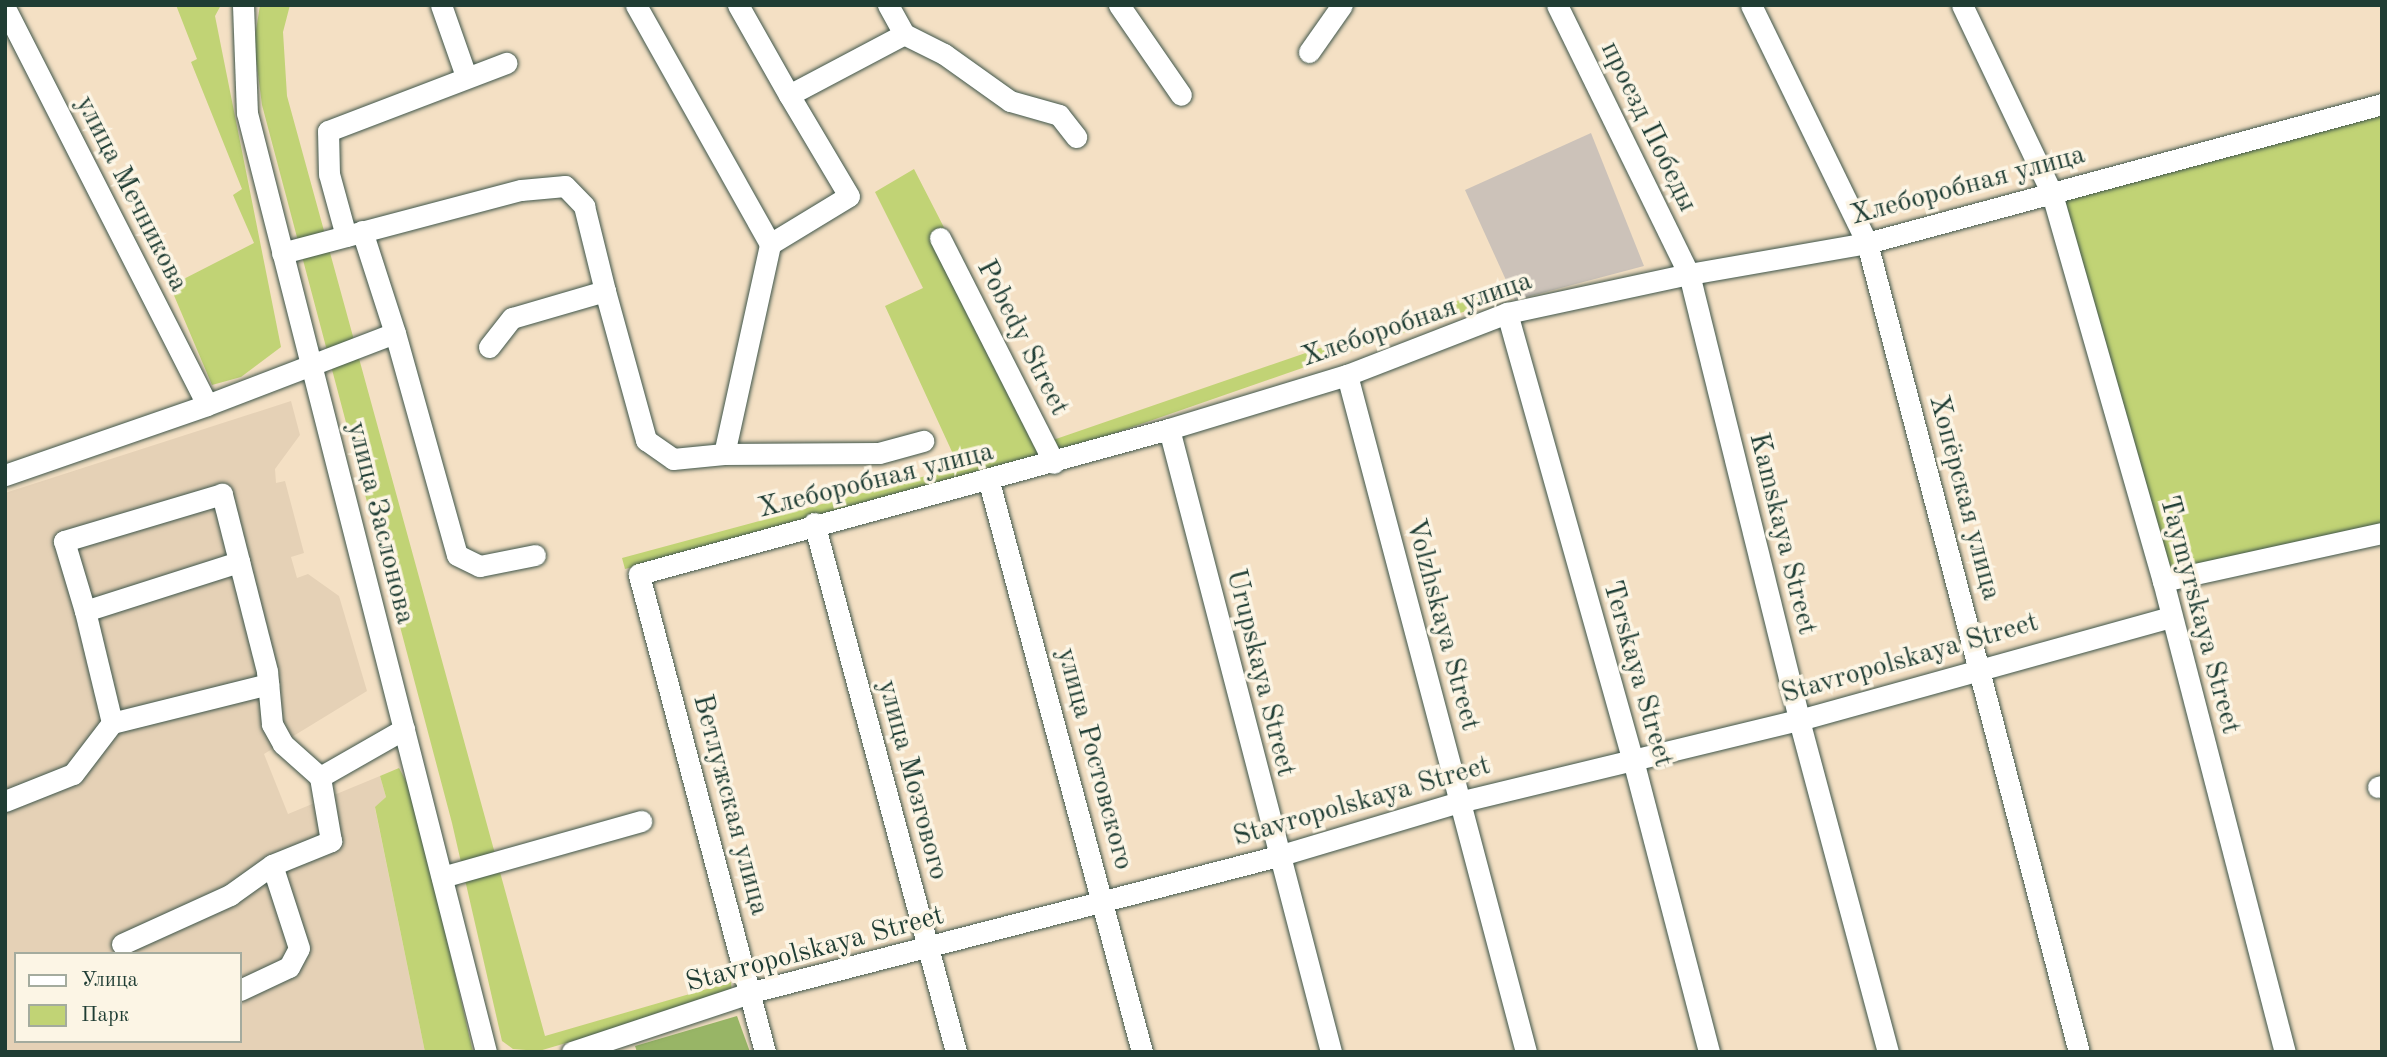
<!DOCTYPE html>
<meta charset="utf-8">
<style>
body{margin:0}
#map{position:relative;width:2387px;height:1057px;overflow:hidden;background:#f4e0c4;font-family:"Old Standard TT",serif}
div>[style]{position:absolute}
.built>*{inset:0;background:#e5d1b6}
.industrial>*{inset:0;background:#ccc2b9}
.green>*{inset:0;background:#c1d375}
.forest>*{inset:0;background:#98b566}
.roads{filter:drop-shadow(0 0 2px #3f554a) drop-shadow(0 0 2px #3f554a)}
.minor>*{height:21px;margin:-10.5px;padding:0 10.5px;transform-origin:10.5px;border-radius:10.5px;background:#fff}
span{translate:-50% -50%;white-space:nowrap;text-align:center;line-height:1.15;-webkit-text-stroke:7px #fcf5e5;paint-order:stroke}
.street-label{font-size:28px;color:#1f3d34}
.frame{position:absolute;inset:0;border:7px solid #1f3d34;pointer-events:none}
.legend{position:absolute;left:14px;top:952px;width:228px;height:91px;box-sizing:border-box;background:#fcf5e5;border:2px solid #a4ab9e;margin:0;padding:9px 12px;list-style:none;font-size:21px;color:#1f3d34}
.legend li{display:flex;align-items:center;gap:14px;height:35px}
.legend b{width:35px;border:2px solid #a4ab9e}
</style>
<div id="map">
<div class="built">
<div style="clip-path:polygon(evenodd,291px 401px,300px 435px,275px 469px,276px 483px,285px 481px,304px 553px,291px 557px,297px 578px,308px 574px,339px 596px,367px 691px,264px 754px,288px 814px,380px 776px,386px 797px,375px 808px,425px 1052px,5px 1052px,5px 493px,291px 401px,16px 954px,240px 954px,240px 1041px,16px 1041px,16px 954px)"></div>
</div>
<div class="industrial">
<div style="clip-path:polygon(1591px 133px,1644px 266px,1515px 300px,1465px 190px)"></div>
</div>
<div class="green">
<div style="clip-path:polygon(176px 5px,221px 5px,215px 16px,281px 347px,241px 377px,212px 385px,170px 286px,254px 243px,233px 195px,242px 189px,191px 62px,197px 59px)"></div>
<div style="clip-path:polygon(260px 5px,290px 5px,283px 32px,287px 96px,545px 1036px,731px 982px,732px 994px,539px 1051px,513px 1049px,502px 1041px,452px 823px,262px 105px,254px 43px)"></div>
<div style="clip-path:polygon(2382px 111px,2382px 528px,2170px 575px,2061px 199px)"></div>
<div style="clip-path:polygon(914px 169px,1053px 440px,1506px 284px,1512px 295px,1029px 463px,625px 569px,622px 558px,959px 467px,885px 306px,923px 288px,875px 192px)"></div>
<div style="clip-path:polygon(399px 768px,413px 794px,473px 1052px,425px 1052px,375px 807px,386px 797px,380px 776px)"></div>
</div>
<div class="forest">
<div style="clip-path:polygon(737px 1016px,750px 1052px,637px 1052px,635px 1046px)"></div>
</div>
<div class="roads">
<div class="minor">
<div style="left:243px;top:5px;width:108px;rotate:87.9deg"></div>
<div style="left:247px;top:113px;width:969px;rotate:75.72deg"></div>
<div style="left:441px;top:5px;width:75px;rotate:70.6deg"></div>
<div style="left:738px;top:5px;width:103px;rotate:60.5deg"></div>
<div style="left:789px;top:95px;width:130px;rotate:-27.9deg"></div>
<div style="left:888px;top:5px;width:33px;rotate:61deg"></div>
<div style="left:904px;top:34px;width:45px;rotate:26.6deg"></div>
<div style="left:944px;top:54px;width:81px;rotate:35.5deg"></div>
<div style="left:1010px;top:101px;width:51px;rotate:15.9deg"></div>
<div style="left:1059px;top:115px;width:28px;rotate:52deg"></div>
<div style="left:1119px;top:5px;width:109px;rotate:55.4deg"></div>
<div style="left:1557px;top:5px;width:300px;rotate:63.9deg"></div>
<div style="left:1689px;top:274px;width:459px;rotate:76.1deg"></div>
<div style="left:1799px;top:720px;width:344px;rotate:75deg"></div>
<div style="left:1751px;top:5px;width:265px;rotate:64deg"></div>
<div style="left:1867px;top:243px;width:836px;rotate:75.32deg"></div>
<div style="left:1962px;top:5px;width:209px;rotate:64.5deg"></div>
<div style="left:2052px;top:194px;width:403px;rotate:74deg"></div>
<div style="left:2163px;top:581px;width:487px;rotate:75.5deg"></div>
<div style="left:5px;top:8px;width:445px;rotate:63deg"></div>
<div style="left:1309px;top:52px;width:57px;rotate:-54.9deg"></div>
<div style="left:362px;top:231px;width:107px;rotate:72.1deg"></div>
<div style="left:346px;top:236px;width:64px;rotate:-105.3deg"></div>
<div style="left:329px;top:174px;width:43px;rotate:-91.3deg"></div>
<div style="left:328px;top:131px;width:191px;rotate:-20.9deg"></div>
<div style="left:940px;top:238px;width:252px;rotate:63.1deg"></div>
<div style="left:770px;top:244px;width:92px;rotate:-31.3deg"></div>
<div style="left:849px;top:196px;width:117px;rotate:-120.7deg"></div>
<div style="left:282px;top:253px;width:247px;rotate:-14.8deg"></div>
<div style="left:521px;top:190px;width:44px;rotate:-5.2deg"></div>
<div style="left:565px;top:186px;width:28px;rotate:46deg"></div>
<div style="left:584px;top:206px;width:88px;rotate:76.1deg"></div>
<div style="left:1507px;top:313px;width:464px;rotate:74.3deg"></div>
<div style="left:1633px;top:760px;width:302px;rotate:75.4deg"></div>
<div style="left:489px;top:347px;width:37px;rotate:-52deg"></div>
<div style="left:512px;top:318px;width:97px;rotate:-16.2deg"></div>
<div style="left:605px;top:291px;width:155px;rotate:74.6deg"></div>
<div style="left:646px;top:440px;width:33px;rotate:35deg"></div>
<div style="left:673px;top:459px;width:51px;rotate:-5.6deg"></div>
<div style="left:724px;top:454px;width:215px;rotate:-77.6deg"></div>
<div style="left:770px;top:244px;width:274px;rotate:-119.3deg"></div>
<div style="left:1347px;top:375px;width:700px;rotate:75.19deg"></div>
<div style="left:1169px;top:429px;width:644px;rotate:75.42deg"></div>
<div style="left:724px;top:454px;width:155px;rotate:-0.4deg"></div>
<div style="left:879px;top:453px;width:46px;rotate:-15.3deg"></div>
<div style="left:5px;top:475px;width:214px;rotate:-19.1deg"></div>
<div style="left:207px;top:405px;width:201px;rotate:-21deg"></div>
<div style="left:395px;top:333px;width:230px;rotate:74.4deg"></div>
<div style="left:457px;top:555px;width:25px;rotate:26deg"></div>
<div style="left:480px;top:566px;width:56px;rotate:-11.3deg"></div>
<div style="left:989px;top:482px;width:590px;rotate:74.97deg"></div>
<div style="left:814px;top:523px;width:548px;rotate:74.97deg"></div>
<div style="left:2163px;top:581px;width:224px;rotate:-12.4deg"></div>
<div style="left:85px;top:611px;width:115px;rotate:76.4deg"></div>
<div style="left:320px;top:777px;width:97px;rotate:-29.7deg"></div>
<div style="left:2378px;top:787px;width:4px;rotate:-14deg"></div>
<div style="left:5px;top:801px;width:73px;rotate:-21.7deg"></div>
<div style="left:73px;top:774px;width:64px;rotate:-52.6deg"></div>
<div style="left:112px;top:723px;width:161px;rotate:-14deg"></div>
<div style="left:442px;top:877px;width:207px;rotate:-15.7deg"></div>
<div style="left:122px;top:944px;width:119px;rotate:-24.4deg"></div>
<div style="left:230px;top:895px;width:52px;rotate:-35.5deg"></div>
<div style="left:272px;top:865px;width:64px;rotate:-22.1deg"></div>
<div style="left:331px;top:841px;width:65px;rotate:-99.8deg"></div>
<div style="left:320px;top:777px;width:50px;rotate:-138.3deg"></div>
<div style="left:283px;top:744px;width:23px;rotate:-119deg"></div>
<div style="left:272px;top:724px;width:53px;rotate:-95.4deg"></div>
<div style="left:267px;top:671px;width:183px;rotate:-104.3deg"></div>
<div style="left:222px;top:494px;width:165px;rotate:163.4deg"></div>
<div style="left:64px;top:541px;width:73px;rotate:73.3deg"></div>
<div style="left:85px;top:611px;width:162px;rotate:-17.7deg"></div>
<div style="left:240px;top:990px;width:54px;rotate:-25.1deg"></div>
<div style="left:289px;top:967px;width:21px;rotate:-62deg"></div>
<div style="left:299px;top:948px;width:87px;rotate:-108deg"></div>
<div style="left:572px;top:1052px;width:190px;rotate:-18.4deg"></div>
<div style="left:752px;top:992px;width:543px;rotate:-14.5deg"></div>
<div style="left:1278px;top:856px;width:189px;rotate:-16.6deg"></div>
<div style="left:1459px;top:802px;width:350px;rotate:-13.6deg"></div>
<div style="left:1799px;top:720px;width:385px;rotate:-15.5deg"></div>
<div style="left:765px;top:1052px;width:494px;rotate:-104.8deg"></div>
<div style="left:639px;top:574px;width:549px;rotate:-15.3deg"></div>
<div style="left:1169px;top:429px;width:186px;rotate:-16.9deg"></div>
<div style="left:1347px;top:375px;width:172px;rotate:-21.2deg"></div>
<div style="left:1507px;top:313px;width:186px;rotate:-12.1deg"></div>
<div style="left:1689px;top:274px;width:181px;rotate:-9.9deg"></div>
<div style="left:1867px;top:243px;width:533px;rotate:-15.1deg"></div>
</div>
</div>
<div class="street-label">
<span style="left:1648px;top:127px;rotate:64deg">проезд Победы</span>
<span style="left:1968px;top:186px;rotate:-15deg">Хлеборобная улица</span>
<span style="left:131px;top:194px;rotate:63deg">улица Мечникова</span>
<span style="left:1417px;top:320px;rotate:-19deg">Хлеборобная улица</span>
<span style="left:1022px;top:338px;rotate:63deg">Pobedy Street</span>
<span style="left:876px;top:481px;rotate:-14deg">Хлеборобная улица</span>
<span style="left:1964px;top:498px;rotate:75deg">Хопёрская улица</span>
<span style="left:380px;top:523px;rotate:76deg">улица Заслонова</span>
<span style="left:1782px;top:534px;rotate:76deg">Kamskaya Street</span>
<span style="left:2199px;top:615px;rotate:75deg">Taymyrskaya Street</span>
<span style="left:1442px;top:625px;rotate:75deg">Volzhskaya Street</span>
<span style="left:1910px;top:659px;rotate:-16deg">Stavropolskaya Street</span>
<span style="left:1260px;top:673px;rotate:76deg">Urupskaya Street</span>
<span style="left:1637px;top:674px;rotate:74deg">Terskaya Street</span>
<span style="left:1094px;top:759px;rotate:75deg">улица Ростовского</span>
<span style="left:912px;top:780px;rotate:75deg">улица Мозгового</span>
<span style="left:1362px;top:802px;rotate:-16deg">Stavropolskaya Street</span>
<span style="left:730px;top:805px;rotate:75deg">Ветлужская улица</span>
<span style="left:815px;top:950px;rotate:-15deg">Stavropolskaya Street</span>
</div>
<div class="frame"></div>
<ul class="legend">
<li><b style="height:9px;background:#fff"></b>Улица</li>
<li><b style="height:19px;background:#c1d375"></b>Парк</li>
</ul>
</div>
